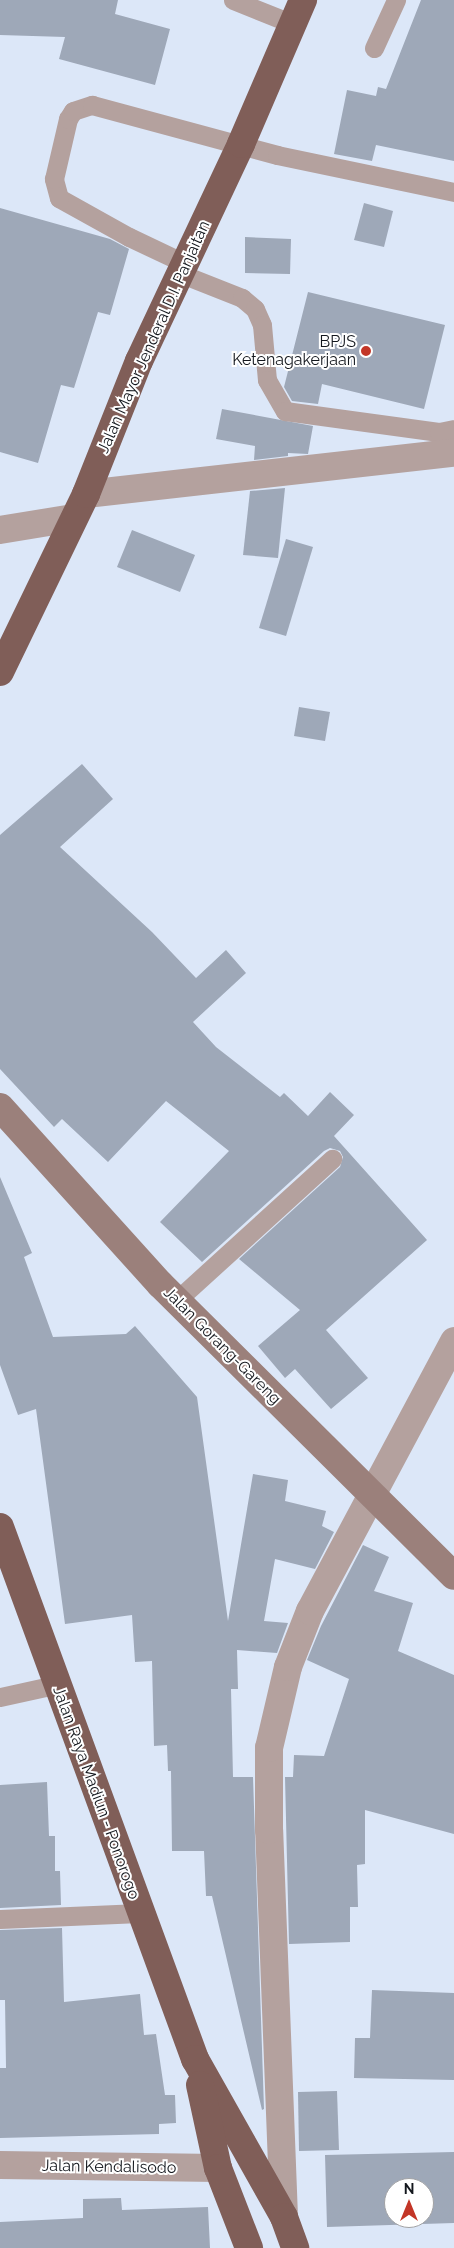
<!DOCTYPE html>
<style>
body{margin:0}
#map{position:relative;width:454px;height:2248px;overflow:hidden;background:#dce7f8;font-family:Raleway,sans-serif}
div>[style]{position:absolute}
.building>*{inset:0;background:#9ea8b8}
.service>*{height:19px;margin:-9.5px;padding:0 9.5px;transform-origin:9.5px;border-radius:9.5px;background:#b4a19e}
.minor>*{height:28px;margin:-14px;padding:0 14px;transform-origin:14px;border-radius:14px;background:#b4a19e}
.tertiary>*{height:28px;margin:-14px;padding:0 14px;transform-origin:14px;border-radius:14px;background:#b4a19e}
.secondary>*{height:28px;margin:-14px;padding:0 14px;transform-origin:14px;border-radius:14px;background:#9b807b}
.trunk>*{height:28px;margin:-14px;padding:0 14px;transform-origin:14px;border-radius:14px;background:#805e58}
.dots>*{width:14px;height:14px;translate:-50% -50%;box-sizing:border-box;border:2px solid #fff;border-radius:50%}
span{translate:-50% -50%;white-space:nowrap;text-align:center;line-height:1.15;-webkit-text-stroke:4px #fff;paint-order:stroke}
.street-label{font-size:16px;color:#13171d}
.poi-label{font-size:16px;color:#13171d}
.right{translate:-100% -50%;text-align:right}
.north{position:absolute;left:384px;top:2178px;width:50px;height:50px;box-sizing:border-box;background:#fff;border:1px solid #a1a2a5;border-radius:50%;rotate:0deg;font-size:14px;font-weight:700;line-height:20px;text-align:center;color:#13171d}
.north::after{content:'';display:block;margin:auto;width:18px;height:22px;background:#c33627;clip-path:polygon(50% 0,100% 100%,50% 72%,0 100%)}
</style>
<div id="map">
<div class="building">
<div style="clip-path:polygon(0 0,118px 0,115px 14px,170px 29px,155px 85px,59px 59px,65px 37px,0 35px)"></div>
<div style="clip-path:polygon(421px 0,454px 0,454px 161px,376px 145px,372px 161px,334px 154px,347px 90px,376px 96px,378px 87px,386px 89px)"></div>
<div style="clip-path:polygon(364px 203px,393px 211px,384px 247px,354px 240px)"></div>
<div style="clip-path:polygon(0 208px,110px 239px,129px 249px,110px 315px,98px 312px,74px 388px,61px 385px,38px 463px,0 452px)"></div>
<div style="clip-path:polygon(245px 237px,291px 239px,290px 274px,245px 273px)"></div>
<div style="clip-path:polygon(308px 292px,445px 325px,424px 409px,322px 384px,318px 404px,292px 401px,284px 387px)"></div>
<div style="clip-path:polygon(222px 409px,313px 426px,308px 454px,288px 453px,288px 456px,254px 460px,255px 446px,216px 439px)"></div>
<div style="clip-path:polygon(285px 488px,278px 558px,243px 555px,250px 491px)"></div>
<div style="clip-path:polygon(132px 530px,195px 555px,180px 592px,117px 567px)"></div>
<div style="clip-path:polygon(286px 539px,313px 547px,286px 636px,259px 628px)"></div>
<div style="clip-path:polygon(299px 707px,330px 712px,325px 741px,294px 736px)"></div>
<div style="clip-path:polygon(82px 764px,113px 799px,60px 847px,152px 932px,196px 978px,226px 950px,246px 973px,193px 1022px,216px 1047px,280px 1097px,284px 1093px,308px 1116px,330px 1092px,354px 1115px,334px 1136px,427px 1240px,326px 1330px,368px 1378px,331px 1409px,295px 1369px,285px 1378px,258px 1346px,300px 1310px,239px 1259px,340px 1167px,343px 1157px,340px 1151px,330px 1148px,324px 1151px,202px 1262px,160px 1222px,229px 1151px,166px 1101px,108px 1162px,62px 1119px,54px 1127px,0 1069px,0 835px)"></div>
<div style="clip-path:polygon(0 1177px,32px 1253px,24px 1257px,53px 1337px,126px 1334px,135px 1326px,197px 1397px,228px 1621px,253px 1474px,288px 1480px,285px 1501px,326px 1511px,322px 1526px,334px 1532px,315px 1569px,275px 1559px,264px 1621px,288px 1623px,277px 1653px,237px 1650px,238px 1689px,231px 1689px,233px 1777px,253px 1777px,264px 2109px,262px 2110px,212px 1896px,206px 1896px,204px 1851px,172px 1851px,171px 1771px,168px 1771px,167px 1745px,154px 1746px,152px 1661px,135px 1662px,132px 1615px,65px 1624px,36px 1409px,18px 1415px,0 1365px)"></div>
<div style="clip-path:polygon(363px 1545px,389px 1557px,374px 1591px,413px 1603px,398px 1651px,454px 1675px,454px 1834px,365px 1810px,365px 1864px,357px 1865px,358px 1907px,350px 1907px,350px 1942px,289px 1944px,285px 1777px,293px 1777px,294px 1755px,324px 1756px,349px 1679px,307px 1660px,321px 1626px)"></div>
<div style="clip-path:polygon(47px 1782px,49px 1836px,55px 1836px,55px 1871px,60px 1871px,61px 1905px,0 1908px,0 1785px)"></div>
<div style="clip-path:polygon(62px 1928px,64px 2002px,140px 1994px,144px 2035px,156px 2034px,165px 2095px,175px 2095px,176px 2123px,159px 2124px,159px 2134px,0 2138px,0 2068px,6px 2068px,5px 2000px,0 2000px,0 1930px)"></div>
<div style="clip-path:polygon(372px 1990px,454px 1993px,454px 2080px,354px 2078px,355px 2038px,370px 2038px)"></div>
<div style="clip-path:polygon(337px 2091px,339px 2150px,299px 2151px,298px 2092px)"></div>
<div style="clip-path:polygon(evenodd,454px 2152px,454px 2223px,327px 2227px,325px 2155px,454px 2152px,394px 2188px,424px 2188px,424px 2218px,394px 2218px,394px 2188px)"></div>
<div style="clip-path:polygon(121px 2198px,122px 2210px,208px 2207px,210px 2248px,0 2248px,0 2222px,83px 2218px,83px 2199px)"></div>
</div>
<div class="service">
<div style="left:233px;top:0;width:65px;rotate:21.8deg"></div>
<div style="left:374px;top:48px;width:53px;rotate:-65.4deg"></div>
<div style="left:184px;top:263px;width:61px;rotate:-154.7deg"></div>
<div style="left:129px;top:237px;width:80px;rotate:-150.9deg"></div>
<div style="left:59px;top:198px;width:20px;rotate:-105deg"></div>
<div style="left:54px;top:179px;width:62px;rotate:-76.9deg"></div>
<div style="left:68px;top:119px;width:9px;rotate:-58deg"></div>
<div style="left:73px;top:111px;width:20px;rotate:-18deg"></div>
<div style="left:92px;top:105px;width:192px;rotate:15.1deg"></div>
<div style="left:277px;top:155px;width:181px;rotate:11.8deg"></div>
<div style="left:179px;top:273px;width:68px;rotate:21.6deg"></div>
<div style="left:242px;top:298px;width:17px;rotate:40deg"></div>
<div style="left:255px;top:309px;width:17px;rotate:66deg"></div>
<div style="left:262px;top:325px;width:55px;rotate:84.8deg"></div>
<div style="left:267px;top:380px;width:36px;rotate:60deg"></div>
<div style="left:285px;top:411px;width:155px;rotate:7.8deg"></div>
<div style="left:439px;top:432px;width:15px;rotate:-11deg"></div>
<div style="left:177px;top:1300px;width:210px;rotate:-42.3deg"></div>
<div style="left:0;top:1697px;width:56px;rotate:-12.3deg"></div>
<div style="left:0;top:1919px;width:140px;rotate:-2.5deg"></div>
</div>
<div class="minor">
<div style="left:86px;top:494px;width:370px;rotate:-6.4deg"></div>
<div style="left:0;top:530px;width:74px;rotate:-9.3deg"></div>
</div>
<div class="tertiary">
<div style="left:0;top:2165px;width:218px;rotate:0.8deg"></div>
<div style="left:284px;top:2217px;width:387px;rotate:-92.2deg"></div>
<div style="left:269px;top:1830px;width:82px;rotate:-90deg"></div>
<div style="left:269px;top:1748px;width:83px;rotate:-76.8deg"></div>
<div style="left:288px;top:1667px;width:60px;rotate:-68.6deg"></div>
<div style="left:310px;top:1611px;width:306px;rotate:-61.9deg"></div>
</div>
<div class="secondary">
<div style="left:0;top:1107px;width:239px;rotate:47.9deg"></div>
<div style="left:160px;top:1284px;width:414px;rotate:44.8deg"></div>
</div>
<div class="trunk">
<div style="left:0;top:672px;width:198px;rotate:-64.2deg"></div>
<div style="left:86px;top:494px;width:143px;rotate:-68.3deg"></div>
<div style="left:139px;top:361px;width:240px;rotate:-64.8deg"></div>
<div style="left:241px;top:144px;width:157px;rotate:-66.7deg"></div>
<div style="left:0;top:1527px;width:567px;rotate:69.87deg"></div>
<div style="left:195px;top:2059px;width:181px;rotate:60.6deg"></div>
<div style="left:284px;top:2217px;width:33px;rotate:70deg"></div>
<div style="left:200px;top:2085px;width:85px;rotate:77.8deg"></div>
<div style="left:218px;top:2168px;width:86px;rotate:68.8deg"></div>
</div>
<div class="dots">
<div style="left:366px;top:351px;background:#c33627"></div>
</div>
<div class="street-label">
<span style="left:154px;top:337px;rotate:-66deg">Jalan Mayor Jenderal D.I. Panjaitan</span>
<span style="left:222px;top:1346px;rotate:45deg">Jalan Gorang-Gareng</span>
<span style="left:96px;top:1793px;rotate:70deg">Jalan Raya Madiun - Ponorogo</span>
<span style="left:109px;top:2167px;rotate:1deg">Jalan Kendalisodo</span>
</div>
<div class="poi-label">
<span class="right" style="left:356px;top:351px">BPJS<br>Ketenagakerjaan</span>
</div>
<div class="north">N</div>
</div>
